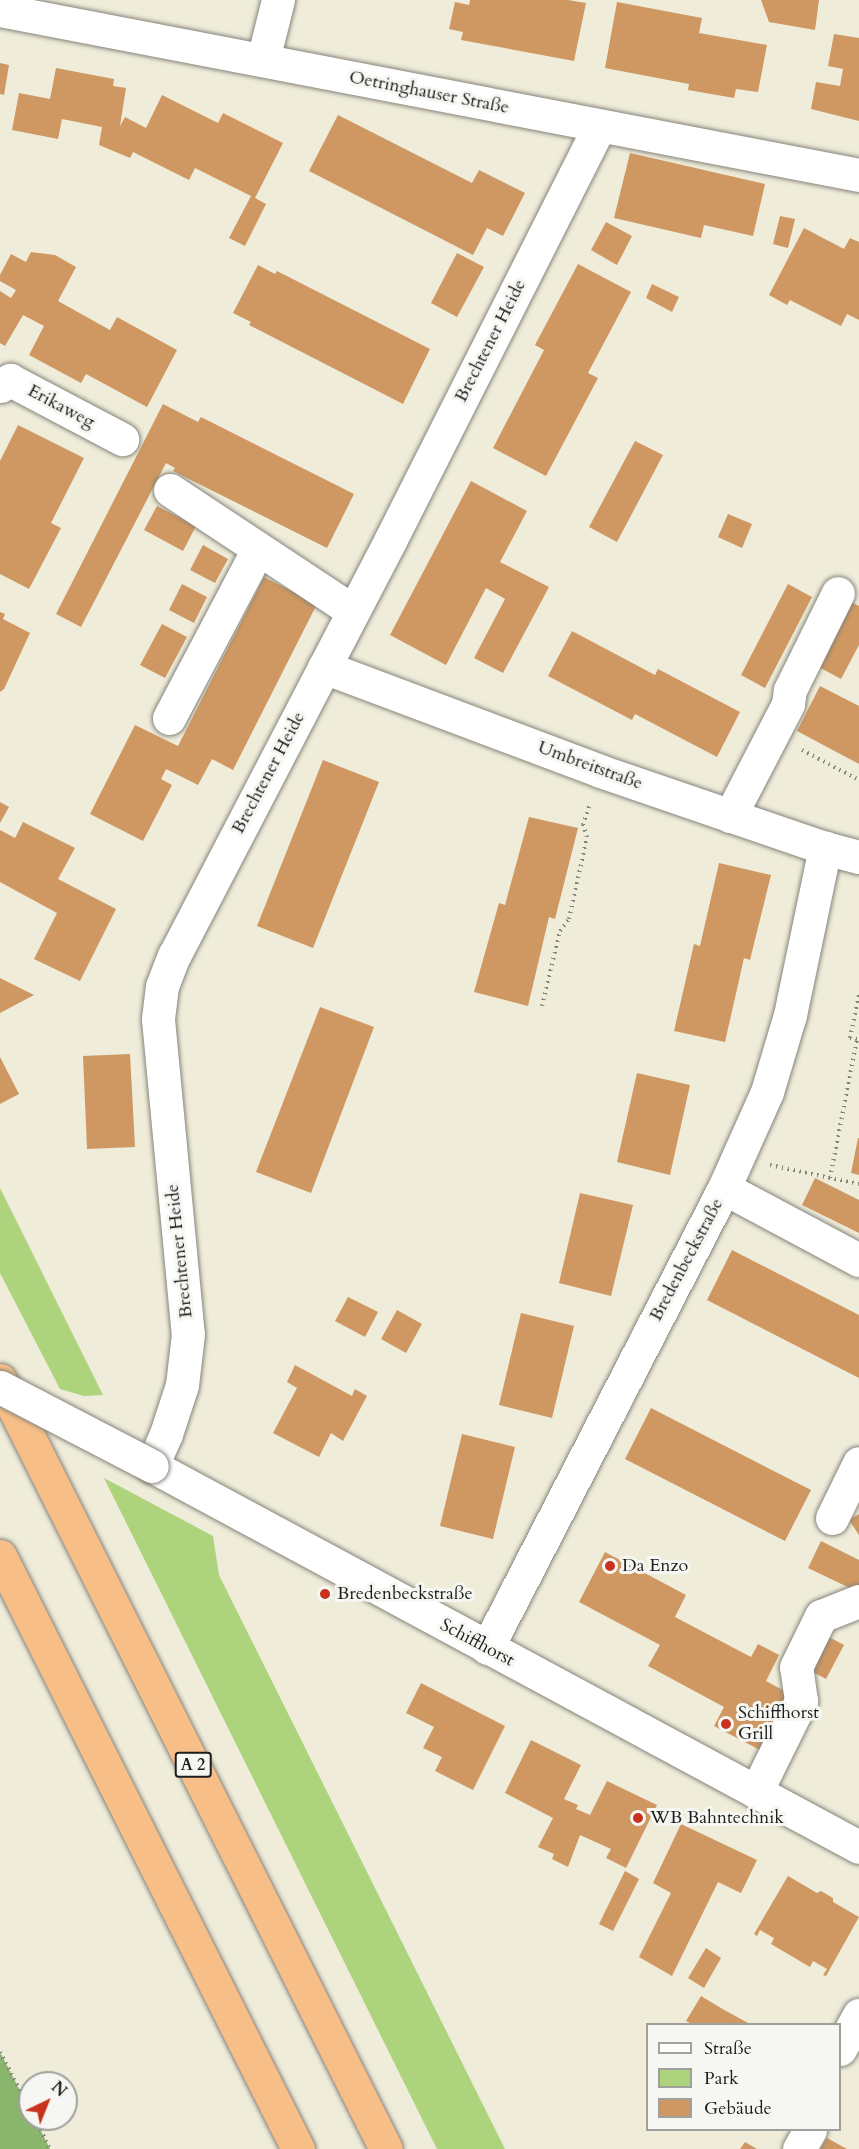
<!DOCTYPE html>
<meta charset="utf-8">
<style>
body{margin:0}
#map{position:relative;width:859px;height:2149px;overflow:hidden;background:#efecda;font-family:Cardo,serif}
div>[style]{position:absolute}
.green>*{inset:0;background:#add37c}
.forest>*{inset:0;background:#8ab56c}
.building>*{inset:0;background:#cf9862}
.path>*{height:4px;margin-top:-2px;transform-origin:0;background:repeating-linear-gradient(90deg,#86847b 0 1.5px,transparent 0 6px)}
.roads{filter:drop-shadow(0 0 2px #86847b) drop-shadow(0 0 2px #86847b)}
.minor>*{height:33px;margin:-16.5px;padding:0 16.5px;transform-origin:16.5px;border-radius:16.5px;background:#fff}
.highway>*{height:33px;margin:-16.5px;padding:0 16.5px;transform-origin:16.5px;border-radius:16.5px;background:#f7be87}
.bridges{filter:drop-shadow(0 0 2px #86847b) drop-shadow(0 0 2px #86847b)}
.minor-bridge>*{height:33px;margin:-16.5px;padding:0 16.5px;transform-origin:16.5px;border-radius:16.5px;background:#fff}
.dots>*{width:16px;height:16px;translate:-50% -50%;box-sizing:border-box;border:3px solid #f6f6f2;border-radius:50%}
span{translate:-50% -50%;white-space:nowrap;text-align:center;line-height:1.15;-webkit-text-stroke:6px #f6f6f2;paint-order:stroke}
.shield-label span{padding:2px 4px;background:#f6f6f2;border:2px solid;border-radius:4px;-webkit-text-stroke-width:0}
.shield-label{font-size:16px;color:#1c1c1c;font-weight:700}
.street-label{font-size:18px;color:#1c1c1c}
.poi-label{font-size:18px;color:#1c1c1c}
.left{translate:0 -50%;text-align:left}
.legend{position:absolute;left:646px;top:2023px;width:195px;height:108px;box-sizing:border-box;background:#f6f6f2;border:2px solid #9f9f9c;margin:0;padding:8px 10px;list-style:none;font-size:18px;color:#1c1c1c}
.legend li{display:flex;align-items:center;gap:12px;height:30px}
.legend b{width:30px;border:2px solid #9f9f9c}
.north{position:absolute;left:18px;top:2071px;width:60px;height:60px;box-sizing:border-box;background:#f6f6f2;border:2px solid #9f9f9c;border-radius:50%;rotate:43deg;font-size:16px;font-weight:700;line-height:24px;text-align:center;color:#1c1c1c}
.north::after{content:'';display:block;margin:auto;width:21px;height:27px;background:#c8321e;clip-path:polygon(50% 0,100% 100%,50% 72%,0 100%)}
</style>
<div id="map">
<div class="green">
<div style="clip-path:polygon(0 1188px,103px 1395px,84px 1396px,60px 1389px,0 1273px)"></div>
<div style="clip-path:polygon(104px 1478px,213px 1536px,219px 1575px,505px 2149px,437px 2149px)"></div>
</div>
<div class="forest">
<div style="clip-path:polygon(0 2052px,30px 2110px,30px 2119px,35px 2119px,50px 2149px,0 2149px)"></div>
</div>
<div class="building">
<div style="clip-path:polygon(470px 0,568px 0,586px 3px,574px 61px,461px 40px,463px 32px,449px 29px,455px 2px,469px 5px)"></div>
<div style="clip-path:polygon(761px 0,819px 0,815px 30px,769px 22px)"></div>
<div style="clip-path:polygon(617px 2px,702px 18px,699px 33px,767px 45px,758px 92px,736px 89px,734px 98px,688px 90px,689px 84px,605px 68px)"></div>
<div style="clip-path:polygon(834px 34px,859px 38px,859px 121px,811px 109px,816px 82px,840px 86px,843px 69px,828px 66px)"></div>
<div style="clip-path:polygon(0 63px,9px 65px,4px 95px,0 94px)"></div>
<div style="clip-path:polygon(56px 68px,114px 79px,113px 86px,126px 88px,120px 126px,125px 117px,146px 128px,162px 95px,218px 123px,223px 113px,283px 143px,255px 198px,266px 204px,245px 246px,229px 238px,251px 196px,195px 168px,189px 180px,133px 152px,130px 158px,99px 145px,102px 127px,62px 119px,58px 139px,12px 130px,19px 93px,50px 99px)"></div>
<div style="clip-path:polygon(338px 115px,472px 183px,479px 170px,525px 193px,503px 236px,487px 228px,473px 255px,309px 171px)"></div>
<div style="clip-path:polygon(630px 153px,765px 184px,753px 236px,704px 225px,701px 238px,614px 218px)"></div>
<div style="clip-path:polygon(780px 216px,795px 219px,788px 248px,773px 244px)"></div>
<div style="clip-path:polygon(606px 222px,632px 236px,617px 265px,591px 250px)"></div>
<div style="clip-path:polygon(804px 228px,844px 249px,850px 238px,859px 242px,859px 320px,847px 314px,841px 326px,790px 300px,787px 305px,769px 295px)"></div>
<div style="clip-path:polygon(31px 252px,55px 255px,76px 267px,58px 301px,110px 330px,117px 317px,177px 350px,147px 407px,86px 374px,81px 383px,29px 355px,44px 326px,23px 315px,5px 346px,0 343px,0 291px,11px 298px,16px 290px,0 281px,0 275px,11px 254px,26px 262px)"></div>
<div style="clip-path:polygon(457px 253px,484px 267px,457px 317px,431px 303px)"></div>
<div style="clip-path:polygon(578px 264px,631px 292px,588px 373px,598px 378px,546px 476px,493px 448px,544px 350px,535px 345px)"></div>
<div style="clip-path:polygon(258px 265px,275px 274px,277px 271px,430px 349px,403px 404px,249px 325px,251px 322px,233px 313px)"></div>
<div style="clip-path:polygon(652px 284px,679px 297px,672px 312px,646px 298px)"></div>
<div style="clip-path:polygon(163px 404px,198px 422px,201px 417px,354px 494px,327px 548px,173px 471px,175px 468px,166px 463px,81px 627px,56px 614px)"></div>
<div style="clip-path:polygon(18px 425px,84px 458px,51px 523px,61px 528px,29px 589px,0 574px,0 461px)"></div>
<div style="clip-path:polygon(635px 441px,663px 455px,617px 542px,589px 527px)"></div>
<div style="clip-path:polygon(471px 481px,527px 511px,500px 562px,549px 587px,503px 673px,474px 658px,505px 599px,486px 588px,446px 665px,390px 635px)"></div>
<div style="clip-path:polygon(157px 506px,196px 526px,183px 551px,144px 530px)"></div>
<div style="clip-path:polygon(728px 514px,752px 524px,742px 548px,718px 537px)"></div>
<div style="clip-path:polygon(203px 545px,228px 559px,215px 583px,190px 570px)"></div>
<div style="clip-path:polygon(264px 577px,317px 604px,233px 770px,212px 759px,198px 785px,166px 769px,161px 779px,172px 785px,143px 841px,90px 814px,135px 725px,178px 746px)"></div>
<div style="clip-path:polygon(182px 584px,207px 597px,194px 623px,169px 610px)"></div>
<div style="clip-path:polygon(788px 584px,812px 597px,765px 688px,741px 675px)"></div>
<div style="clip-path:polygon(851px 602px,859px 606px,859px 645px,841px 679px,817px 666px)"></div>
<div style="clip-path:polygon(0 612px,5px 614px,3px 619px,30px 633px,4px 689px,0 692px)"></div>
<div style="clip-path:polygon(162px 624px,187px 637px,165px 678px,140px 665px)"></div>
<div style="clip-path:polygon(572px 631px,655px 675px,658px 669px,740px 712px,717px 757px,635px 714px,632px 720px,548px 676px)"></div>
<div style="clip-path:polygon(820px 686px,859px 706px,859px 764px,797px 731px)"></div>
<div style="clip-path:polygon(323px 760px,379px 782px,313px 948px,257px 926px)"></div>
<div style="clip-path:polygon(0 802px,9px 807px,0 823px)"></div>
<div style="clip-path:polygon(529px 817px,578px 828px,555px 919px,549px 917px,528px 1006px,474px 992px,499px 903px,505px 905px)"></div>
<div style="clip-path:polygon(23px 822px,75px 848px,58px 879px,116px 909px,80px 981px,34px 959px,57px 913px,0 882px,0 830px,15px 838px)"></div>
<div style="clip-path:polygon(719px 863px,771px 875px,750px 960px,744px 958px,725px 1042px,674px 1031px,694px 944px,700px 946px)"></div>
<div style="clip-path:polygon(0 978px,34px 995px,0 1013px)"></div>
<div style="clip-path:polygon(320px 1007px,374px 1027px,311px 1193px,256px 1172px)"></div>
<div style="clip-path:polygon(130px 1054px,135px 1147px,87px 1149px,83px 1056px)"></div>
<div style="clip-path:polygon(0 1057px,19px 1094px,0 1104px)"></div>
<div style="clip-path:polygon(637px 1073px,690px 1085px,670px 1175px,617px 1162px)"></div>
<div style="clip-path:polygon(858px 1138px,859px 1138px,859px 1175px,851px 1173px)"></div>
<div style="clip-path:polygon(815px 1178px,859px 1200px,859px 1233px,802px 1205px)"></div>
<div style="clip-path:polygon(580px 1193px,633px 1205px,611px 1296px,559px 1283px)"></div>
<div style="clip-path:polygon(732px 1250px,859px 1315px,859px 1378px,707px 1300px)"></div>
<div style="clip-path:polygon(348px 1297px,378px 1312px,365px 1337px,335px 1321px)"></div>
<div style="clip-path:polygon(397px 1310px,422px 1324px,406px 1353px,381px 1339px)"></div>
<div style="clip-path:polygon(521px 1313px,574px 1326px,552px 1418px,499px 1405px)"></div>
<div style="clip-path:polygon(295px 1365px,352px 1396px,355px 1389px,367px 1396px,343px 1441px,331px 1433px,319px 1457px,273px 1433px,297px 1388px,287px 1382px)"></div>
<div style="clip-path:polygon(651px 1408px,811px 1490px,785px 1541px,625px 1459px)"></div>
<div style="clip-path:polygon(462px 1434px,515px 1447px,493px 1539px,440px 1526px)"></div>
<div style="clip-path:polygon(859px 1514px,859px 1535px,849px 1520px)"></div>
<div style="clip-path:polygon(821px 1541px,859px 1560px,859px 1585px,856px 1591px,808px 1568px)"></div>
<div style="clip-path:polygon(605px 1552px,686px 1595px,675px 1617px,751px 1657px,758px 1644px,779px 1655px,766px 1681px,790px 1694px,760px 1750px,714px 1726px,724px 1707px,648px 1666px,660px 1645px,579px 1602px)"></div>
<div style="clip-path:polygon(829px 1637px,844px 1645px,826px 1679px,811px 1671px)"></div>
<div style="clip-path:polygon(421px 1683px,505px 1726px,473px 1790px,435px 1771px,442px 1757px,423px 1748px,434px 1727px,406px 1713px)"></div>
<div style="clip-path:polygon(531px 1740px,581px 1765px,564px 1799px,578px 1805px,576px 1809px,590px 1815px,607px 1781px,657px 1805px,626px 1868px,606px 1858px,611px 1849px,580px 1835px,568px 1867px,552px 1859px,554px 1854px,538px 1847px,553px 1818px,505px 1793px)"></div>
<div style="clip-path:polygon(681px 1824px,757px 1860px,741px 1893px,718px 1882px,672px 1976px,639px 1957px,671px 1893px,653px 1883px)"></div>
<div style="clip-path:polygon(625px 1871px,639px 1879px,613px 1931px,599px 1924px)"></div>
<div style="clip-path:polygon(788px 1876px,817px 1893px,821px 1891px,833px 1898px,833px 1902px,859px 1917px,826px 1976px,823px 1975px,827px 1969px,813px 1961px,810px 1967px,771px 1944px,774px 1938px,760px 1930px,757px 1936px,754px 1934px)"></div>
<div style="clip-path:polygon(706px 1948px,721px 1958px,704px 1988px,688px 1978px)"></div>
<div style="clip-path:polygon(701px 1996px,726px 2011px,750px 2024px,692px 2024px,686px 2021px)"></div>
<div style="clip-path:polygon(827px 2138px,847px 2149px,820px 2149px)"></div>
<div style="clip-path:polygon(745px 2142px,757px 2149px,740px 2149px)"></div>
</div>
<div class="path">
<div style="left:802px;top:750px;width:64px;rotate:27.8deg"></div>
<div style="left:542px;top:1006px;width:77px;rotate:-76.5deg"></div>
<div style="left:560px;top:931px;width:15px;rotate:-53deg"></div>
<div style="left:569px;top:919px;width:84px;rotate:-77.6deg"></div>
<div style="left:587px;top:837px;width:13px;rotate:-108deg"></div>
<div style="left:583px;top:825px;width:23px;rotate:-72deg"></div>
<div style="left:770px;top:1165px;width:91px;rotate:12.1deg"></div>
<div style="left:830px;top:1178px;width:142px;rotate:-79deg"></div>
<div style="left:857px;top:1039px;width:7px;rotate:-172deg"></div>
<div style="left:850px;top:1038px;width:45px;rotate:-78.4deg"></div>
<div style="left:0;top:2052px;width:65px;rotate:62.7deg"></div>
<div style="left:35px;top:2119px;width:34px;rotate:63deg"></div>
</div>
<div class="roads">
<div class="minor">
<div style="left:0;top:10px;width:875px;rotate:10.87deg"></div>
<div style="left:263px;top:60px;width:62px;rotate:-76deg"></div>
<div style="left:599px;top:127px;width:462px;rotate:116.8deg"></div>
<div style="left:391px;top:539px;width:469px;rotate:117.5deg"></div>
<div style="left:174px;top:955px;width:33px;rotate:111deg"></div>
<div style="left:162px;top:986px;width:33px;rotate:97deg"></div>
<div style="left:158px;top:1019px;width:316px;rotate:84.6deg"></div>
<div style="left:188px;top:1334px;width:51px;rotate:96.7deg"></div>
<div style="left:182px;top:1385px;width:52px;rotate:108.1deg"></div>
<div style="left:166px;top:1434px;width:35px;rotate:114deg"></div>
<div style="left:152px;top:1466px;width:803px;rotate:28.32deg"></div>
<div style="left:0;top:386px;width:12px;rotate:-31deg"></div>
<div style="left:10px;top:380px;width:127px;rotate:27.8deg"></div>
<div style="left:170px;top:490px;width:219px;rotate:33.5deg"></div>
<div style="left:324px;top:667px;width:295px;rotate:20.6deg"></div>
<div style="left:600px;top:771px;width:238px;rotate:18.9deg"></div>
<div style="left:825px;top:848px;width:35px;rotate:15deg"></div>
<div style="left:169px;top:718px;width:191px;rotate:-62.2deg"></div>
<div style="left:730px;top:816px;width:126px;rotate:-62.6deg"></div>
<div style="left:788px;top:704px;width:14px;rotate:-82deg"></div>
<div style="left:790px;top:690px;width:108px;rotate:-63.7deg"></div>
<div style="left:724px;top:1188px;width:153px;rotate:28.1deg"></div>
<div style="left:832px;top:1518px;width:61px;rotate:-63.9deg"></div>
<div style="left:487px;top:1648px;width:517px;rotate:-62.74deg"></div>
<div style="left:724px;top:1188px;width:105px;rotate:-65.9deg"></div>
<div style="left:767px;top:1092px;width:80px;rotate:-73.4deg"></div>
<div style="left:790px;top:1015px;width:171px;rotate:-78.2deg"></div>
<div style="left:756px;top:1792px;width:102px;rotate:-63.7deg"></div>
<div style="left:801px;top:1701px;width:34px;rotate:-98deg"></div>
<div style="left:796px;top:1667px;width:57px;rotate:-63.9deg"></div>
<div style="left:821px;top:1616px;width:41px;rotate:-21.5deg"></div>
<div style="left:840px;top:2049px;width:39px;rotate:-61deg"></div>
<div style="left:799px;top:2149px;width:22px;rotate:-60deg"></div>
</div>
<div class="highway">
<div style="left:0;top:1380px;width:860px;rotate:63.35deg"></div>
<div style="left:0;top:1556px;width:664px;rotate:63.32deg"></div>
</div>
</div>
<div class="bridges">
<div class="minor-bridge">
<div style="left:0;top:1387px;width:171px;rotate:27.5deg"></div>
</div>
</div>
<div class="dots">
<div style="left:610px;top:1566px;background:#c8321e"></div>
<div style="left:325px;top:1594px;background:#c8321e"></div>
<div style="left:726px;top:1724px;background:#c8321e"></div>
<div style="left:638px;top:1818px;background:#c8321e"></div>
</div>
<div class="shield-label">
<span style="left:193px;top:1765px">A 2</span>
</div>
<div class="street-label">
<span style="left:429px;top:93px;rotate:11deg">Oetringhauser Straße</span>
<span style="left:491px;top:341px;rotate:-63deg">Brechtener Heide</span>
<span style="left:61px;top:407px;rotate:28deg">Erikaweg</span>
<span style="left:590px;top:766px;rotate:20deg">Umbreitstraße</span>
<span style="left:269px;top:773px;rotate:-62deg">Brechtener Heide</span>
<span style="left:180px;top:1251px;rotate:-96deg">Brechtener Heide</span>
<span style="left:687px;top:1260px;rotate:-62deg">Bredenbeckstraße</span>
<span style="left:477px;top:1643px;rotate:28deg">Schiffhorst</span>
</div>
<div class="poi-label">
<span class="left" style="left:622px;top:1566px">Da Enzo</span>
<span class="left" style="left:337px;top:1594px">Bredenbeckstraße</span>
<span class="left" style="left:738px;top:1724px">Schiffhorst<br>Grill</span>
<span class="left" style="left:650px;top:1818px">WB Bahntechnik</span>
</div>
<ul class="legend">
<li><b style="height:8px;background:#fff"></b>Straße</li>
<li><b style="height:16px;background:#add37c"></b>Park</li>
<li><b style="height:16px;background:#cf9862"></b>Gebäude</li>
</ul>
<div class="north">N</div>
</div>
